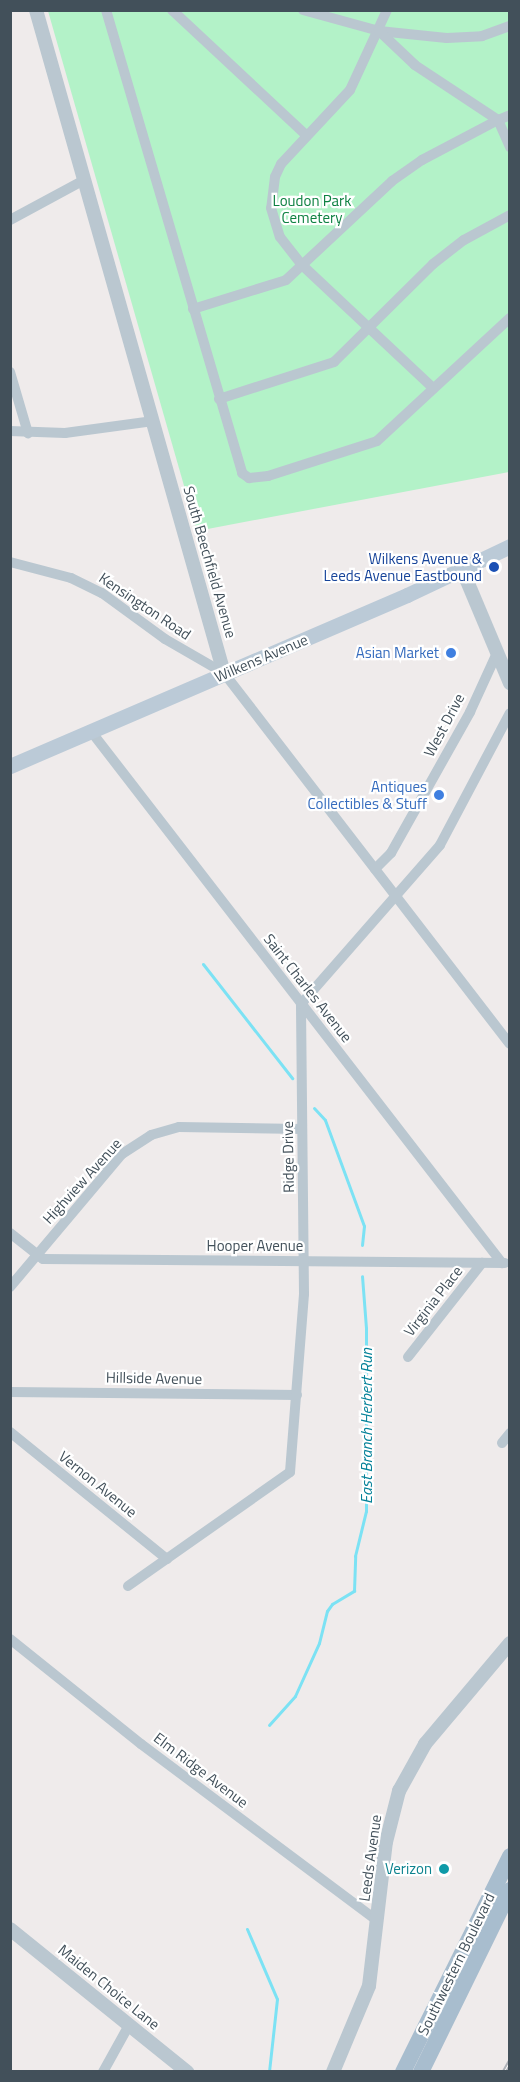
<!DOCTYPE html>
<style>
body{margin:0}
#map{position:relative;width:520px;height:2082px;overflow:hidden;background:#efebeb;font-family:"Titillium Web",sans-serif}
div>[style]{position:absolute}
.green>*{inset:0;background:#b3f2c8}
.stream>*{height:3px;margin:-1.5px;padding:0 1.5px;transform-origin:1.5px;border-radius:1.5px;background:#7ce2f4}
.minor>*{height:10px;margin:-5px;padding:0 5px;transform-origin:5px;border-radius:5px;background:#bac7d0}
.tertiary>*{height:14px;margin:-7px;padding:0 7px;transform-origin:7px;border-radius:7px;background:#bac7d0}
.secondary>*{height:15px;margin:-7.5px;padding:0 7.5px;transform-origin:7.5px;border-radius:7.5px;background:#bbcad7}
.primary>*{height:16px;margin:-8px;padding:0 8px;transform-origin:8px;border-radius:8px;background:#a8bdce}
.rail>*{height:5px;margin-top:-2.5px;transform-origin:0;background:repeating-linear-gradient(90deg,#fff 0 9px,#adb1b7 0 18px);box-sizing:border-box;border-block:2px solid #adb1b7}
.dots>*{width:16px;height:16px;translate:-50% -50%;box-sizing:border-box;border:3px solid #fff;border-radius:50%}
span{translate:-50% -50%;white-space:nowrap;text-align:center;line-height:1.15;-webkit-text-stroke:4.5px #fff;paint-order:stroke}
.park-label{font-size:15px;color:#0d8141}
.transit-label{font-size:15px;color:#164399}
.right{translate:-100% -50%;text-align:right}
.street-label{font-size:15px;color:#42505a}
.shop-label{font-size:15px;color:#366cbe}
.culture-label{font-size:15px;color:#0d838f}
.water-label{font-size:16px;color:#038198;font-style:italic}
.frame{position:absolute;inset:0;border:12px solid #42505a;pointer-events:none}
</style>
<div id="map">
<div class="green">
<div style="clip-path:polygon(48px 11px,509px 11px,509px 472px,197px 531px)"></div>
</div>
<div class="stream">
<div style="left:203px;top:964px;width:145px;rotate:52deg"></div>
<div style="left:314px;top:1108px;width:16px;rotate:47deg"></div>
<div style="left:325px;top:1120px;width:113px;rotate:69.8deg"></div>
<div style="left:364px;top:1226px;width:19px;rotate:96deg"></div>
<div style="left:269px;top:1725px;width:39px;rotate:-48deg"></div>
<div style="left:295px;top:1696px;width:58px;rotate:-65.6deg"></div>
<div style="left:319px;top:1643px;width:33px;rotate:-76deg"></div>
<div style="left:327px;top:1611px;width:9px;rotate:-54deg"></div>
<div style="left:332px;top:1604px;width:26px;rotate:-31deg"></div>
<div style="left:354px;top:1591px;width:35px;rotate:-88deg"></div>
<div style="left:355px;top:1556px;width:46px;rotate:-76.3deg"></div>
<div style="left:366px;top:1511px;width:183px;rotate:-90deg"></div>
<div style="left:366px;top:1328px;width:52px;rotate:-94.4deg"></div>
<div style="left:247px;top:1929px;width:76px;rotate:66.8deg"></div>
<div style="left:277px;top:1999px;width:73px;rotate:96.3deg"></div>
</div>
<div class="minor">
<div style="left:106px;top:10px;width:483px;rotate:73.6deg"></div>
<div style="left:242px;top:473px;width:9px;rotate:36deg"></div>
<div style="left:249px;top:478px;width:19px;rotate:-6deg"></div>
<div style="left:268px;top:476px;width:114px;rotate:-17.8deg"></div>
<div style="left:377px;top:441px;width:181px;rotate:-42.8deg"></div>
<div style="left:172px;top:10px;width:183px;rotate:43deg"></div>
<div style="left:303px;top:10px;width:79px;rotate:15.4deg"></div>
<div style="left:379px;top:31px;width:68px;rotate:5.9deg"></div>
<div style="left:447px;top:38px;width:35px;rotate:-3deg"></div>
<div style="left:482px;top:36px;width:30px;rotate:-20deg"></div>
<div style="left:387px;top:10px;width:88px;rotate:114.8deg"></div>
<div style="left:350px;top:90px;width:101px;rotate:133deg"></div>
<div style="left:281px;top:164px;width:14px;rotate:115deg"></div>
<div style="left:275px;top:177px;width:31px;rotate:97deg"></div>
<div style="left:271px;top:208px;width:30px;rotate:73deg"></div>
<div style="left:280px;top:237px;width:36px;rotate:52deg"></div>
<div style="left:302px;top:265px;width:180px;rotate:43.2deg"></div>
<div style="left:510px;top:115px;width:13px;rotate:157deg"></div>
<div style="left:498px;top:120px;width:30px;rotate:66deg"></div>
<div style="left:10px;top:220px;width:84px;rotate:-28.4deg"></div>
<div style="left:193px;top:309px;width:97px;rotate:-17.3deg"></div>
<div style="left:286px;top:280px;width:145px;rotate:-43deg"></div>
<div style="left:392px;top:181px;width:37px;rotate:-35deg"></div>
<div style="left:422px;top:160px;width:86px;rotate:-27.8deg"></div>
<div style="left:498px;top:120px;width:100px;rotate:-146.5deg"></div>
<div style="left:415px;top:65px;width:50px;rotate:-136.6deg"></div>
<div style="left:10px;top:372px;width:64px;rotate:73.6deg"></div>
<div style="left:219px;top:399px;width:121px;rotate:-17.8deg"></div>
<div style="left:334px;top:362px;width:139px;rotate:-44.7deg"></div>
<div style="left:433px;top:264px;width:39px;rotate:-38deg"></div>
<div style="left:464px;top:240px;width:52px;rotate:-28.5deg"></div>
<div style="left:10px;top:431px;width:55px;rotate:2.1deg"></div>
<div style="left:65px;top:433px;width:89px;rotate:-7.8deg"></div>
<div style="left:10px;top:562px;width:63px;rotate:14.7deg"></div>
<div style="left:71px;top:578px;width:34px;rotate:26deg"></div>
<div style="left:102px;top:593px;width:78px;rotate:36.1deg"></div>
<div style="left:165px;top:639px;width:68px;rotate:30deg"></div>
<div style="left:224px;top:673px;width:468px;rotate:52.4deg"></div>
<div style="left:90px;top:730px;width:674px;rotate:52.3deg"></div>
<div style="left:375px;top:869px;width:23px;rotate:-45deg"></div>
<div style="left:391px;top:853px;width:162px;rotate:-60.7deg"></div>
<div style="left:470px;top:712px;width:65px;rotate:-65.4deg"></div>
<div style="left:10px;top:1233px;width:42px;rotate:38.2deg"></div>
<div style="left:43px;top:1259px;width:462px;rotate:0.5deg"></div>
<div style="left:10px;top:1287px;width:174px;rotate:-49.9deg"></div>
<div style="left:122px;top:1154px;width:35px;rotate:-33deg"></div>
<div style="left:151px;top:1135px;width:29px;rotate:-16deg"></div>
<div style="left:179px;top:1127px;width:123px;rotate:0.9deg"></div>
<div style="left:408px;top:1357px;width:120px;rotate:-51.8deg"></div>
<div style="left:10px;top:1392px;width:287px;rotate:0.6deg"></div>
<div style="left:10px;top:1432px;width:202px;rotate:39deg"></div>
<div style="left:502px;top:1443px;width:13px;rotate:-51deg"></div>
<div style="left:128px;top:1586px;width:198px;rotate:-35.1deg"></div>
<div style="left:290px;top:1472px;width:179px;rotate:-85.5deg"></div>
<div style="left:304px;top:1294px;width:290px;rotate:-90.6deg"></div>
<div style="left:301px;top:1004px;width:211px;rotate:-48.8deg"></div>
<div style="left:440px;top:845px;width:149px;rotate:-62.1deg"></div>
<div style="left:10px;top:1639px;width:168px;rotate:38.7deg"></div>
<div style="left:141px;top:1744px;width:296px;rotate:36.8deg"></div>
<div style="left:103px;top:2072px;width:54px;rotate:-61deg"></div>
</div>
<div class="tertiary">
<div style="left:36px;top:10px;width:689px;rotate:74.17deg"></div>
<div style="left:462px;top:569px;width:124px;rotate:67.2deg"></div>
<div style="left:10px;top:1929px;width:228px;rotate:38.9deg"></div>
<div style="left:333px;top:2072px;width:93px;rotate:-67.3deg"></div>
<div style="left:369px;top:1986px;width:145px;rotate:-83.3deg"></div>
<div style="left:386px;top:1842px;width:53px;rotate:-75.7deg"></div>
<div style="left:399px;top:1791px;width:54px;rotate:-61deg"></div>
<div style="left:425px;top:1744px;width:132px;rotate:-49.9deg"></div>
</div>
<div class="secondary">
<div style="left:10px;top:766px;width:432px;rotate:-23.3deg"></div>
<div style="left:407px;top:595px;width:114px;rotate:-25.4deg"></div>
</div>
<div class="primary">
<div style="left:403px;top:2072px;width:241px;rotate:-63.6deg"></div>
<div style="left:421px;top:2072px;width:203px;rotate:-63.9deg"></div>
</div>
<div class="rail">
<div style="left:504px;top:2072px;width:13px;rotate:-61deg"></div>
</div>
<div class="dots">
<div style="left:494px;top:567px;background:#1a4fb4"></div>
<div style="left:451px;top:653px;background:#3f7fe0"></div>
<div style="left:439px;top:795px;background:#3f7fe0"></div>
<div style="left:444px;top:1869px;background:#0f9aa8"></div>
</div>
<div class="park-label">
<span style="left:312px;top:209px">Loudon Park<br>Cemetery</span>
</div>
<div class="transit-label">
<span class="right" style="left:482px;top:567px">Wilkens Avenue &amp;<br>Leeds Avenue Eastbound</span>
</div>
<div class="street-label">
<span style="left:210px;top:562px;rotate:74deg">South Beechfield Avenue</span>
<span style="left:145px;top:606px;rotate:34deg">Kensington Road</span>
<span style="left:261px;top:658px;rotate:-23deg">Wilkens Avenue</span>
<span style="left:444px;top:725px;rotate:-62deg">West Drive</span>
<span style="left:308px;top:988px;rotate:52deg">Saint Charles Avenue</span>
<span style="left:288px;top:1157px;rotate:-91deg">Ridge Drive</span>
<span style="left:82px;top:1181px;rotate:-48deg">Highview Avenue</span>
<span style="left:255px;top:1246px">Hooper Avenue</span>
<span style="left:433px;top:1301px;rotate:-52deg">Virginia Place</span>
<span style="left:154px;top:1378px;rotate:1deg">Hillside Avenue</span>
<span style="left:98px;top:1484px;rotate:39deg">Vernon Avenue</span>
<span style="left:201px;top:1770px;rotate:37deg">Elm Ridge Avenue</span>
<span style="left:370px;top:1858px;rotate:-82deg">Leeds Avenue</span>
<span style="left:456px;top:1964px;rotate:-64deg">Southwestern Boulevard</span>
<span style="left:109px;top:1987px;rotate:39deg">Maiden Choice Lane</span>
</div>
<div class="shop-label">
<span class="right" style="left:439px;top:653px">Asian Market</span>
<span class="right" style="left:427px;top:795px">Antiques<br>Collectibles &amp; Stuff</span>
</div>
<div class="culture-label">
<span class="right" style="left:432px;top:1869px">Verizon</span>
</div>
<div class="water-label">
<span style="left:366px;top:1426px;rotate:-90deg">East Branch Herbert Run</span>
</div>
<div class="frame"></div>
</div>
